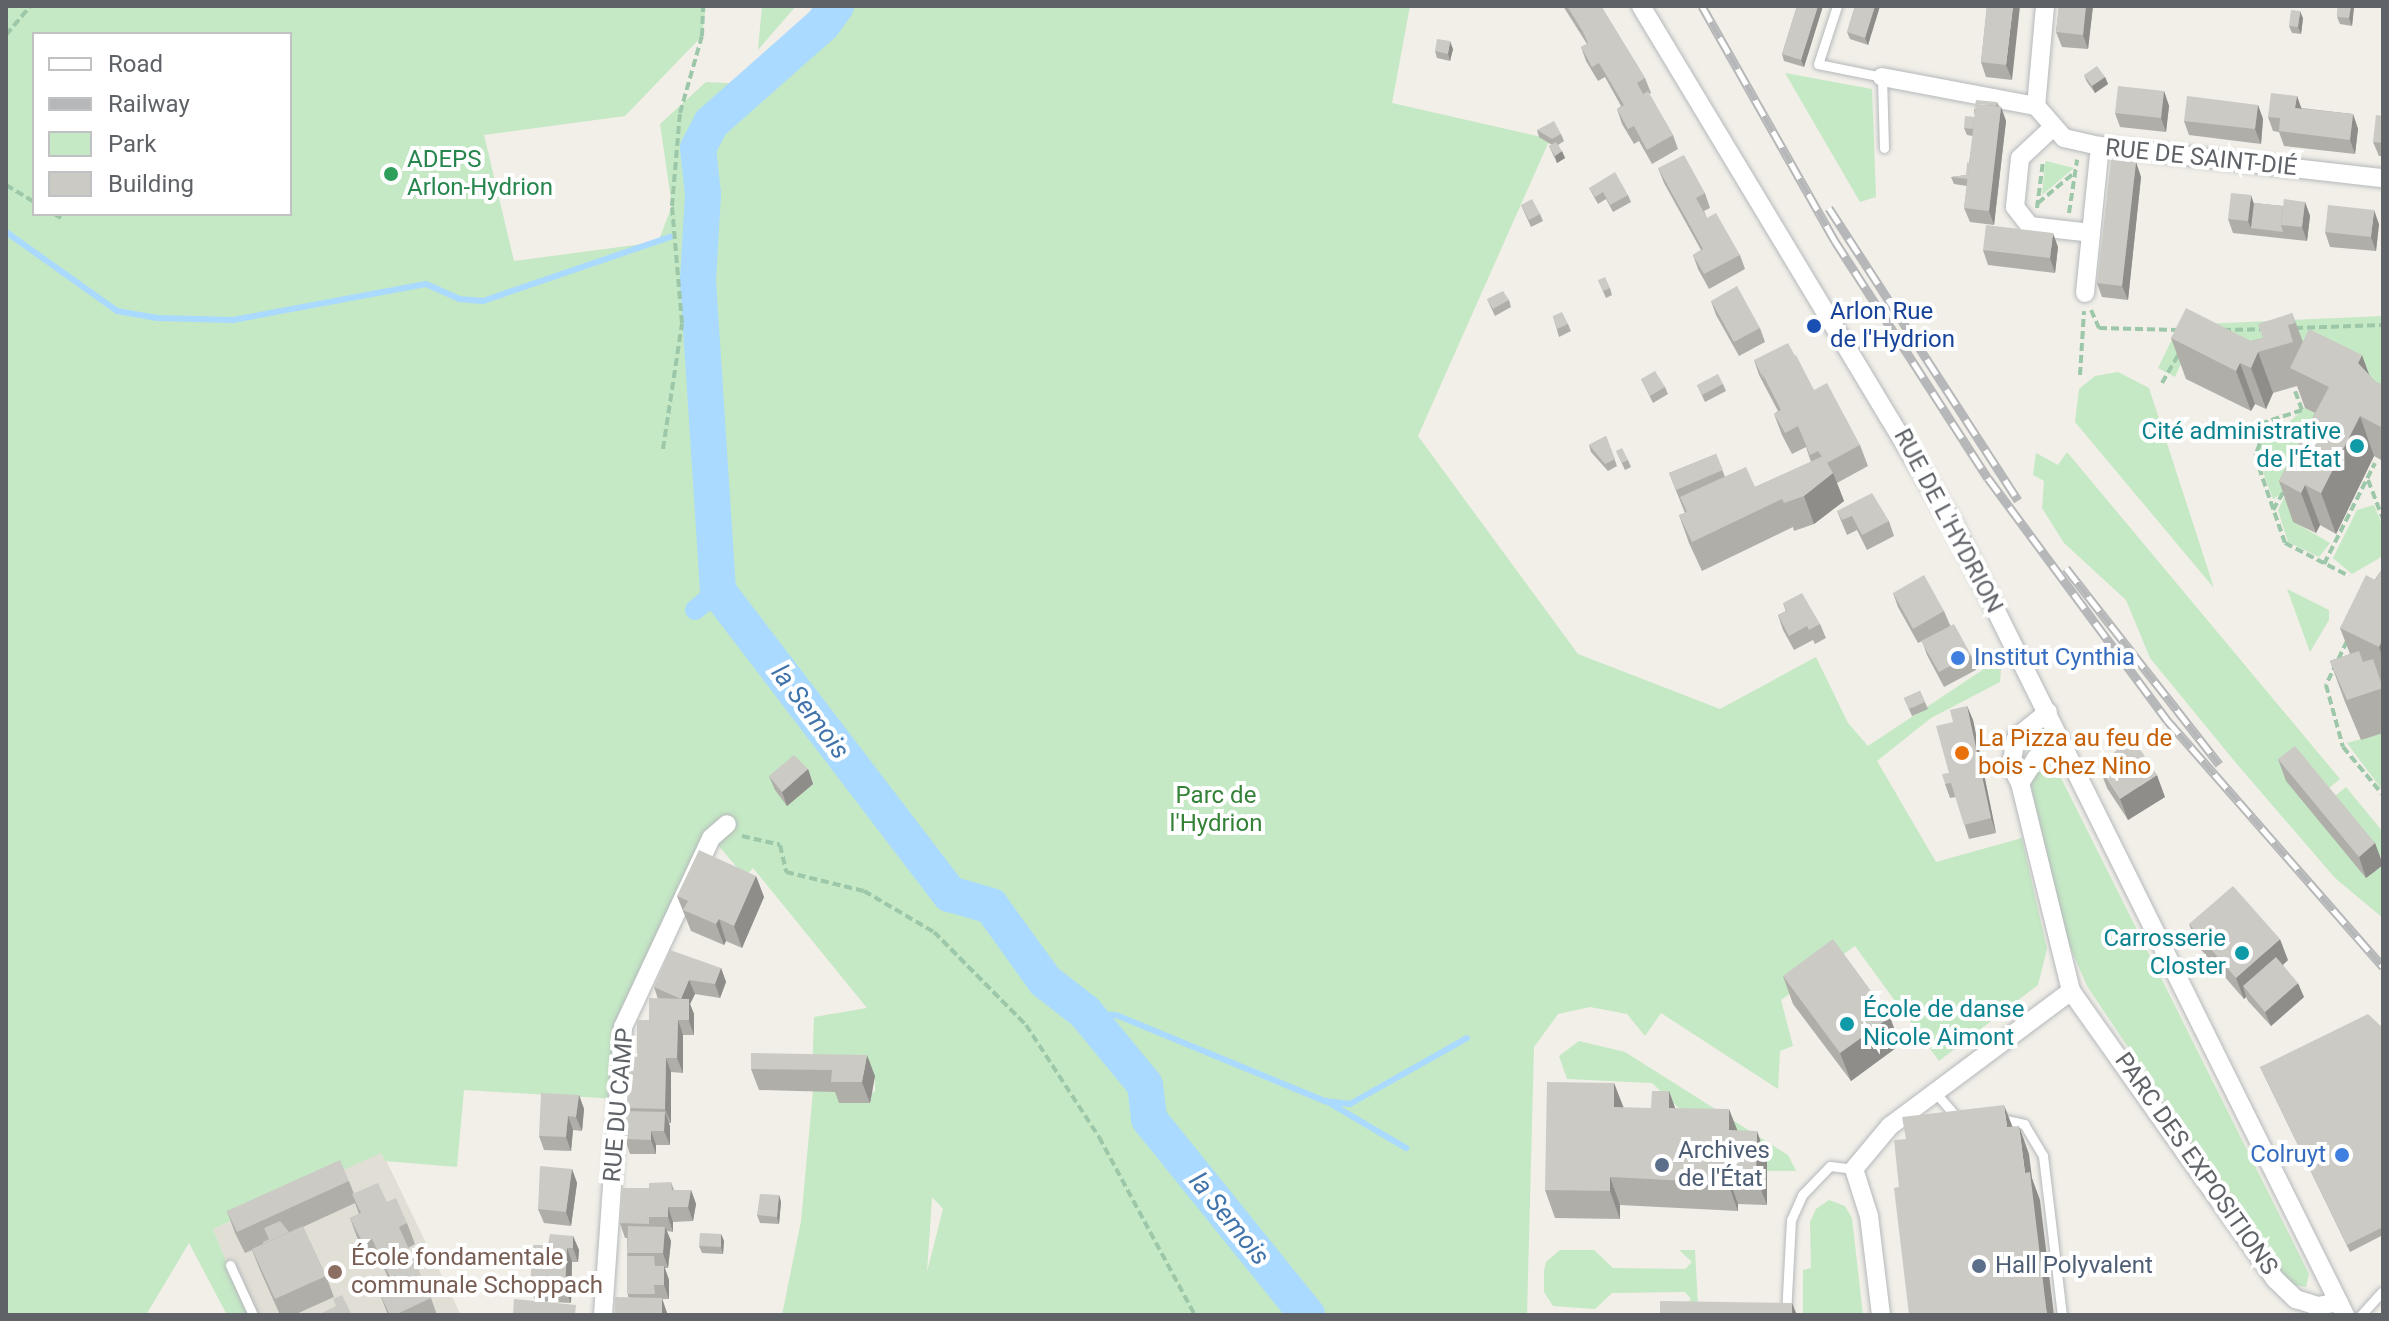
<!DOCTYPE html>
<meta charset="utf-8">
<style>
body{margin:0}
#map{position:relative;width:2389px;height:1321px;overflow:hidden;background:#f1efe8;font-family:Roboto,sans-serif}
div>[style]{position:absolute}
.education>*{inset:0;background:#e1ded6}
.green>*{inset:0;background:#c5e8c5}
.stream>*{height:6px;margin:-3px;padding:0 3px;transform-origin:3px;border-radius:3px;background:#aadaff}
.canal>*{height:20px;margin:-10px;padding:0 10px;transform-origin:10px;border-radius:10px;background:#aadaff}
.river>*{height:36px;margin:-18px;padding:0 18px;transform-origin:18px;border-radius:18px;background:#aadaff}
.path>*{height:4px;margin-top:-2px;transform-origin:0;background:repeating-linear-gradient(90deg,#9cc7a9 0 8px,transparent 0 12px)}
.roads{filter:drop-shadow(0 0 2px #b5b8bc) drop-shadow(0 0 2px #b5b8bc)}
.service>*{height:9px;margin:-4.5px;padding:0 4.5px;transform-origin:4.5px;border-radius:4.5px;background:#fff}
.minor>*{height:18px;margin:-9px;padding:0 9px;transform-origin:9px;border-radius:9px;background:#fff}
.rail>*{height:9px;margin-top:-4.5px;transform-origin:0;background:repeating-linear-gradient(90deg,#fff 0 18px,#b6b7b8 0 36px);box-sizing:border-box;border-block:2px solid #b6b7b8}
.wall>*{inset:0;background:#afaea9}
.shaded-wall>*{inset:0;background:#8f8d8a}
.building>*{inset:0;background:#cccac5}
.dots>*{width:22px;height:22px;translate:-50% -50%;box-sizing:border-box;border:4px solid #fff;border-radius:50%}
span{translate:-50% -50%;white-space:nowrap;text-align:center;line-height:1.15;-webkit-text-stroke:8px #fff;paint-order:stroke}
.street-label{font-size:24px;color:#5f6368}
.leisure-label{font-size:24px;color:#27864d}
.left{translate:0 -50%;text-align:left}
.transit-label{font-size:24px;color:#164399}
.culture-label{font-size:24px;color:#0d838f}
.right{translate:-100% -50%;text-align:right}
.shop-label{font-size:24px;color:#366cbe}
.food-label{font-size:24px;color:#c56008}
.park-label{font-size:24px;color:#348238}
.service-label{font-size:24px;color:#4e5e75}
.education-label{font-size:24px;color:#785e54}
.water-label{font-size:26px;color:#4174aa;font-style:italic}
.frame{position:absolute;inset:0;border:8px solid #5f6368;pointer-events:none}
.legend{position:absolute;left:32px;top:32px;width:260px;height:184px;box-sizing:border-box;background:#fff;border:2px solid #bfc1c3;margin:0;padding:10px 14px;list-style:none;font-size:24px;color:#5f6368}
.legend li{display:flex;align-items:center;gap:16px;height:40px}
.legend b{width:40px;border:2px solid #bfc1c3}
</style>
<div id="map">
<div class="education">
<div style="clip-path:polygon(382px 1152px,461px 1315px,248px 1315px,213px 1229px)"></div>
</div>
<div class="green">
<div style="clip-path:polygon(evenodd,6px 6px,706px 6px,702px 36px,625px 116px,484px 135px,514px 261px,658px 242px,672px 206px,660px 124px,706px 82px,743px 84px,796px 40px,823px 6px,1410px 6px,1392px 103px,1550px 139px,1418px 436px,1578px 654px,1720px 709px,1816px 657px,1848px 723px,1868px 746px,2002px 657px,2000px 682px,1931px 718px,1877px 761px,1936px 862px,2022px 838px,2047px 949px,2038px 985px,1939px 1061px,1855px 946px,1781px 1000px,1793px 1046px,1780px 1051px,1778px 1089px,1661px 1013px,1645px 1036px,1627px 1014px,1590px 1007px,1558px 1014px,1534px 1047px,1527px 1315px,782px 1315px,801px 1221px,813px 1091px,875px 1092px,875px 1076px,812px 1075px,814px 1017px,867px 1008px,753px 868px,745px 877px,712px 838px,632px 1000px,617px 1099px,464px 1090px,457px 1167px,385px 1161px,381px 1153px,213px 1229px,248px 1315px,227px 1315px,189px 1243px,146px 1315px,6px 1315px,6px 6px,34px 34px,290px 34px,290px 214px,34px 214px,34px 34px,6px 6px,933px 1198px,943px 1209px,927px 1272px,932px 1198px,933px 1198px)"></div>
<div style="clip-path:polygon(762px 6px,796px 6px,758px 50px)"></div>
<div style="clip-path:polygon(1785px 73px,1872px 89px,1876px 197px,1860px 202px)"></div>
<div style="clip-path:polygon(2046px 161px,2074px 168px,2042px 195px,2045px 163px)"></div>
<div style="clip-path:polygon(2383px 316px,2383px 400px,2373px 404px,2183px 359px,2175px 377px,2158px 368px,2179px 325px)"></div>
<div style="clip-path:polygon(2118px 372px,2149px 388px,2214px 588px,2075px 422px,2079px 389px,2095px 376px)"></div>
<div style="clip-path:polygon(2305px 408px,2344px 428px,2294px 522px,2330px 543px,2319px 557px,2288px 542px,2278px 510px,2313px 440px,2285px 426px)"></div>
<div style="clip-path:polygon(2282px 427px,2298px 438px,2300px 455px,2281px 494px,2273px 499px,2256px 453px,2268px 430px)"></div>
<div style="clip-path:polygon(2067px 452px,2340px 779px,2324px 792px,2330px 800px,2346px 787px,2383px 832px,2383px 918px,2335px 878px,2236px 763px,2150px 658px,2126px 600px,2064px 543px,2042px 508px,2044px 481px,2033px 475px,2036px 453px,2058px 465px)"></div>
<div style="clip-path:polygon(2374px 505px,2383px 527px,2383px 556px,2352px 574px,2333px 558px,2357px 510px)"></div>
<div style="clip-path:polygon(2287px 589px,2329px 610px,2329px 620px,2310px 652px)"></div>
<div style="clip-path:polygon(2383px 733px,2383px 791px,2347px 743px)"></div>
<div style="clip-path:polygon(2040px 764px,2052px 766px,2060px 776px,2309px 1274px,2306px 1287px,2294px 1285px,2274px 1264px,2087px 986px,2067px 940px,2030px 782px)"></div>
<div style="clip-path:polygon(1579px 1041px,1625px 1052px,1788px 1155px,1796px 1171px,1767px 1171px,1767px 1159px,1682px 1111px,1652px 1083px,1567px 1079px,1559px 1056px)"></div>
<div style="clip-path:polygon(1829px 1200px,1845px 1206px,1852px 1218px,1863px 1315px,1803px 1315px,1803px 1270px,1811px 1268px,1810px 1222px,1816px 1209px)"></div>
<div style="clip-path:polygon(1560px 1250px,1594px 1250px,1613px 1268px,1685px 1269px,1692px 1262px,1679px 1250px,1695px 1250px,1698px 1306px,1679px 1311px,1691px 1299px,1685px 1292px,1612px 1293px,1595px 1309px,1553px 1306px,1544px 1292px,1544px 1271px,1546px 1262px)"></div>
</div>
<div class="stream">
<div style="left:686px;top:231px;width:16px;rotate:-22deg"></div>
<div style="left:6px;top:232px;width:136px;rotate:35.4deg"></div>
<div style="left:117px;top:311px;width:41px;rotate:9.9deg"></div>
<div style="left:157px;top:318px;width:76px;rotate:1.5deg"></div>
<div style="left:233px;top:320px;width:196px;rotate:-10.6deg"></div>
<div style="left:426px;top:284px;width:36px;rotate:24deg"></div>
<div style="left:459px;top:299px;width:24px;rotate:5deg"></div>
<div style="left:483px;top:301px;width:198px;rotate:-18.9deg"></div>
<div style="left:1085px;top:1012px;width:31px;rotate:6deg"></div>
<div style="left:1116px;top:1015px;width:226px;rotate:22.4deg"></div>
<div style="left:1325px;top:1101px;width:25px;rotate:7deg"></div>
<div style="left:1350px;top:1104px;width:134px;rotate:-29.4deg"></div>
<div style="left:1326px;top:1101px;width:93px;rotate:30.4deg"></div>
</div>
<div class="canal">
<div style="left:695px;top:610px;width:30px;rotate:-40deg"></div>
</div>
<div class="river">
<div style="left:836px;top:6px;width:22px;rotate:126deg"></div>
<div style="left:823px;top:24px;width:149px;rotate:138.5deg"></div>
<div style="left:711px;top:123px;width:28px;rotate:117deg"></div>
<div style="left:698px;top:148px;width:46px;rotate:83.8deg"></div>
<div style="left:703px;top:194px;width:87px;rotate:93.3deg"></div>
<div style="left:698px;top:281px;width:311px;rotate:86.3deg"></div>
<div style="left:718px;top:591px;width:382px;rotate:52.6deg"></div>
<div style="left:950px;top:894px;width:43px;rotate:16.3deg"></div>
<div style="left:991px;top:906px;width:92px;rotate:54.2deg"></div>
<div style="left:1045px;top:981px;width:51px;rotate:37.8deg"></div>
<div style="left:1085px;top:1012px;width:94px;rotate:50.6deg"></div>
<div style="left:1145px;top:1085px;width:34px;rotate:83deg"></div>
<div style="left:1149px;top:1119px;width:252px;rotate:51.1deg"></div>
</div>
<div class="path">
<div style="left:6px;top:35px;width:38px;rotate:-50deg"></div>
<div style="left:6px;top:185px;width:33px;rotate:31deg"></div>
<div style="left:2038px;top:203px;width:47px;rotate:-39.8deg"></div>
<div style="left:2037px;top:208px;width:47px;rotate:-82.7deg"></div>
<div style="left:2069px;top:213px;width:54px;rotate:-81.4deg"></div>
<div style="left:54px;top:214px;width:10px;rotate:29deg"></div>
<div style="left:2091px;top:310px;width:20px;rotate:66deg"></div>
<div style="left:2099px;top:328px;width:79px;rotate:1.5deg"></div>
<div style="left:2295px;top:328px;width:88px;rotate:-2deg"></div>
<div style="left:2223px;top:330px;width:39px;rotate:-1deg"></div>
<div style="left:2080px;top:375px;width:64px;rotate:-86.4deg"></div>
<div style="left:2162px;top:383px;width:34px;rotate:-60deg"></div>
<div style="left:2273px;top:419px;width:37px;rotate:35deg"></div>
<div style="left:2268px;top:421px;width:37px;rotate:110deg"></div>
<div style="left:2255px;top:456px;width:92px;rotate:71deg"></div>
<div style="left:2285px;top:543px;width:72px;rotate:27.3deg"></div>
<div style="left:2226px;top:435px;width:80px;rotate:-18.2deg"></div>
<div style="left:2302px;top:410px;width:20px;rotate:-110deg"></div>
<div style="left:663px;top:449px;width:127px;rotate:-81.4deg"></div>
<div style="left:682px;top:323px;width:117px;rotate:-94.9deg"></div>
<div style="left:672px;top:206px;width:93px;rotate:-85.1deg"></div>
<div style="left:680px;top:113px;width:80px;rotate:-74.1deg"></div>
<div style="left:702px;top:36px;width:30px;rotate:-88deg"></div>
<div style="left:2368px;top:480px;width:42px;rotate:69deg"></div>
<div style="left:2273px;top:510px;width:22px;rotate:-60deg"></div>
<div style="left:2324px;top:564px;width:113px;rotate:-63.2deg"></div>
<div style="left:2347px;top:641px;width:49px;rotate:115.5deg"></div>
<div style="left:2326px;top:685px;width:64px;rotate:74.7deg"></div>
<div style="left:2343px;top:747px;width:62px;rotate:50.2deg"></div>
<div style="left:742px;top:836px;width:39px;rotate:13deg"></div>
<div style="left:780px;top:845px;width:28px;rotate:77deg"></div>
<div style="left:786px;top:872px;width:80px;rotate:13.7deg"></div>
<div style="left:864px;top:891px;width:81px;rotate:30.4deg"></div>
<div style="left:934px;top:932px;width:131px;rotate:45.3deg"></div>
<div style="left:1026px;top:1025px;width:134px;rotate:56.9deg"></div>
<div style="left:1099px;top:1137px;width:202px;rotate:61.7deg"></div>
</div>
<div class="roads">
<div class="service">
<div style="left:1837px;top:6px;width:61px;rotate:108.1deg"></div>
<div style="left:1818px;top:64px;width:65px;rotate:11.5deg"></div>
<div style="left:1882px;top:77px;width:71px;rotate:88.4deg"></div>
<div style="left:1934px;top:1091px;width:37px;rotate:49deg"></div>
<div style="left:2001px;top:1119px;width:24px;rotate:12deg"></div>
<div style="left:2024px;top:1124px;width:37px;rotate:59deg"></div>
<div style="left:2043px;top:1156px;width:160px;rotate:83.2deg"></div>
<div style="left:230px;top:1265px;width:55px;rotate:65.3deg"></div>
<div style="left:1786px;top:1315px;width:95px;rotate:-87deg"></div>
<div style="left:1791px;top:1220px;width:27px;rotate:-66deg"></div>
<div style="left:1802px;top:1195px;width:40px;rotate:-46deg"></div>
<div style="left:1830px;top:1166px;width:24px;rotate:7deg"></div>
<div style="left:2361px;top:1315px;width:31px;rotate:-48deg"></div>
</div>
<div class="minor">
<div style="left:1641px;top:6px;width:605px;rotate:58.94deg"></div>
<div style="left:1953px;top:524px;width:883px;rotate:63.64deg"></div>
<div style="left:2045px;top:6px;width:100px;rotate:95.1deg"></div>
<div style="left:2036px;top:106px;width:43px;rotate:48.8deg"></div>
<div style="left:2064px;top:138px;width:37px;rotate:13deg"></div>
<div style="left:2100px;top:146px;width:285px;rotate:6.5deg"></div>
<div style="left:1882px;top:77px;width:157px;rotate:10.7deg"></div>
<div style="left:2051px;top:129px;width:42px;rotate:136.9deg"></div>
<div style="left:2020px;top:158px;width:49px;rotate:95.8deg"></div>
<div style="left:2015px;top:207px;width:24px;rotate:52deg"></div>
<div style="left:2030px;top:226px;width:61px;rotate:6.5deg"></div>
<div style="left:2085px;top:293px;width:148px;rotate:-84.2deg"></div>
<div style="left:2048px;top:712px;width:41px;rotate:140.9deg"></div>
<div style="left:2016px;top:738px;width:28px;rotate:100deg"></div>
<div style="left:2011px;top:766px;width:19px;rotate:62deg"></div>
<div style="left:2020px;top:783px;width:214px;rotate:76.2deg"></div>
<div style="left:2071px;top:991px;width:354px;rotate:54.7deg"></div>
<div style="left:2276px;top:1280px;width:28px;rotate:44deg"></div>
<div style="left:2296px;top:1299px;width:23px;rotate:18deg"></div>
<div style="left:2318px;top:1306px;width:21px;rotate:-11deg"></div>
<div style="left:2020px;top:783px;width:30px;rotate:-57deg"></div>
<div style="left:2036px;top:758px;width:31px;rotate:-22deg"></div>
<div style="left:603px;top:1315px;width:289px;rotate:-86deg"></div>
<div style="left:623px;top:1027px;width:208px;rotate:-65deg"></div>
<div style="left:711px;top:838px;width:21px;rotate:-41deg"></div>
<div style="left:1881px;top:1315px;width:100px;rotate:-96.9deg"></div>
<div style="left:1869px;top:1216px;width:49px;rotate:-107.7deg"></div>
<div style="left:1854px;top:1169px;width:56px;rotate:-50.1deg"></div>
<div style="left:1890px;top:1126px;width:226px;rotate:-36.7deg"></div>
</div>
</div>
<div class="rail">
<div style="left:1702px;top:6px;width:270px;rotate:60.5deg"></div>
<div style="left:1835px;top:241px;width:282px;rotate:57.2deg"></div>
<div style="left:1988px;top:478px;width:301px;rotate:53.5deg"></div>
<div style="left:2167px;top:720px;width:328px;rotate:48.8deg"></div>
<div style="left:1829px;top:208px;width:348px;rotate:57.1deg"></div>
<div style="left:2066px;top:568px;width:249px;rotate:52deg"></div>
</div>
<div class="wall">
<div style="clip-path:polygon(1563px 6px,1601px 6px,1645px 78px,1651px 93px,1649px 94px,1673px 135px,1678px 149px,1652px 164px,1639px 141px,1634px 144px,1622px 124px,1617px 109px,1621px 106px,1605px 77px,1598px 81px,1586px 61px,1581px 47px,1587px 44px)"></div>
<div style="clip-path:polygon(1797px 6px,1823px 6px,1804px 67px,1784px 61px,1782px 54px)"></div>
<div style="clip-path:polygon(1855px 6px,1880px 6px,1868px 45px,1850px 39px,1847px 32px)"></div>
<div style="clip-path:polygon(1987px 6px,2012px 80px,1986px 77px,1981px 62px)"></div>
<div style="clip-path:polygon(2059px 6px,2093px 6px,2088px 49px,2062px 47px,2056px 32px)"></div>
<div style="clip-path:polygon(2338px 6px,2354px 6px,2352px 26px,2340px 24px,2337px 17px)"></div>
<div style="clip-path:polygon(2303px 18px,2301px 34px,2292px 33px,2289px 26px)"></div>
<div style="clip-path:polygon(1453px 49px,1450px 61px,1437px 58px,1435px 51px)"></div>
<div style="clip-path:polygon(2084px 75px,2105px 77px,2108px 84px,2095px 93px,2087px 82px)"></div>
<div style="clip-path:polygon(2164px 91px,2169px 106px,2166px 132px,2120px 127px,2115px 113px)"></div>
<div style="clip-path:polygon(2297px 96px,2301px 108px,2353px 114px,2358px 129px,2355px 154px,2284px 146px,2279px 132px,2273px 131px,2268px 117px)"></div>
<div style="clip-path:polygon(1997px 102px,1999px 106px,2001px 107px,2006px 121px,1994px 225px,1970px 222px,1964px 208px,1967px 186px,1954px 184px,1951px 177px,1966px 175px,1969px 163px,1973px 136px,1967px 135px,1964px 128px,1975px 117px,1974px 110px)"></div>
<div style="clip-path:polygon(2258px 105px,2263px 119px,2261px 144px,2189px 135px,2184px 121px)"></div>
<div style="clip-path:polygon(2383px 116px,2383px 156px,2379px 156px,2373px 142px)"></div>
<div style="clip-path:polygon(1537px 130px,1561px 134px,1564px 141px,1558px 145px,1565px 158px,1557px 163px,1549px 146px,1552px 145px,1539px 137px)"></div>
<div style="clip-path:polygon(2136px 162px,2141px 177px,2128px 300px,2102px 297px,2097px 283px)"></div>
<div style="clip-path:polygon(1658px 168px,1705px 193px,1710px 208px,1704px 211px,1707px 218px,1740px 255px,1745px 269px,1709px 289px,1698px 269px,1693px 255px,1701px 250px,1664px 183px)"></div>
<div style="clip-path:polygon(1589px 188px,1628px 195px,1631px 202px,1613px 212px,1606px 199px,1598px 204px)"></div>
<div style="clip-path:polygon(2305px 202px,2310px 216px,2307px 241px,2233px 233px,2228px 219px,2254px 203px,2283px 206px)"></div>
<div style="clip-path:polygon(1521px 205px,1540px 214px,1543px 221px,1531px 227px)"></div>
<div style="clip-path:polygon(2379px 224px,2376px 251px,2330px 247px,2325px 232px)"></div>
<div style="clip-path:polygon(2058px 247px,2055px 273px,1988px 265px,1983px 250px)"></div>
<div style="clip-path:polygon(1598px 280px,1610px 288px,1612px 295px,1606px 298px)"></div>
<div style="clip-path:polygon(1487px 299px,1509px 300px,1511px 307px,1495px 316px)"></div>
<div style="clip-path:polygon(1711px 301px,1760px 328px,1765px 342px,1739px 356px,1716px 315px)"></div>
<div style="clip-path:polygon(2292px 313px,2303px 342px,2369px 375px,2376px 382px,2383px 385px,2383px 461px,2374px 456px,2336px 534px,2320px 525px,2316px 533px,2293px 522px,2279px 481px,2315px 413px,2305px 408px,2297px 386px,2273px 393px,2266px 409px,2255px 404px,2251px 411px,2186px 379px,2171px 338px,2251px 341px,2263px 338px)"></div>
<div style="clip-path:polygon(1553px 316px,1568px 324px,1571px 331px,1559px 337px)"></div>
<div style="clip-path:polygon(1754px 360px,1814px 390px,1860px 445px,1868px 466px,1837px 483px,1844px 501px,1814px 524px,1794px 531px,1793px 527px,1702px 571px,1689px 543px,1679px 515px,1685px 513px,1669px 473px,1716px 454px,1725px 477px,1755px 487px,1811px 462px,1806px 447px,1792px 454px,1782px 435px,1774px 414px,1778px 411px,1759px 375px)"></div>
<div style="clip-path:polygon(1641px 379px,1665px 387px,1668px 394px,1653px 403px)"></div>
<div style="clip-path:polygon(1723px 384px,1726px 391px,1705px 402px,1697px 385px)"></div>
<div style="clip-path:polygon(1606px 436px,1617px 466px,1608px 471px,1591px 452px,1589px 445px)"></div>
<div style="clip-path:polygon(1616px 451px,1628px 460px,1631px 467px,1625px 470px)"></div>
<div style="clip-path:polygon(1837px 511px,1889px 521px,1894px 536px,1867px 550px,1857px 530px,1847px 535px)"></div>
<div style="clip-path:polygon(2383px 568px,2383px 683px,2382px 682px,2383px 733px,2361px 740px,2345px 702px,2330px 661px,2350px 654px,2340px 628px)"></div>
<div style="clip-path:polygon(1893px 593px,1944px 611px,1950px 625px,1971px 655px,1976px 670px,1944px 687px,1927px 655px,1922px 641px,1918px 643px,1898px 607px)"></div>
<div style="clip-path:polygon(1783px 603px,1820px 624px,1826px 638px,1815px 644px,1813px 640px,1794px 650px,1783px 630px,1778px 615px,1786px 611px)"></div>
<div style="clip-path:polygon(1920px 691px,1928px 709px,1912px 716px,1904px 698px)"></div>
<div style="clip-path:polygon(1967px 706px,1973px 720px,1996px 833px,1969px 839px,1956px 797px,1950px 798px,1945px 784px,1949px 773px,1953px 722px)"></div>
<div style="clip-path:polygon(2278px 759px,2375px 843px,2383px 865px,2366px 878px,2286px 781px)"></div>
<div style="clip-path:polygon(2099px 767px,2165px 797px,2128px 820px,2107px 788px)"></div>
<div style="clip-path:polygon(808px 769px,813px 784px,787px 806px,775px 790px,769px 776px)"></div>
<div style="clip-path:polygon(756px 876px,764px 897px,742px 948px,726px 941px,724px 945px,691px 931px,677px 896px)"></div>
<div style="clip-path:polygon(2189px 924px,2288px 960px,2283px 965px,2304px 997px,2271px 1026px,2248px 1001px,2246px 997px,2244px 999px,2197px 945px)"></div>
<div style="clip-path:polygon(721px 968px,726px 982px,720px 998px,695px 994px,690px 1004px,694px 1014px,694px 1035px,683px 1035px,683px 1073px,671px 1072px,671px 1123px,669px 1123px,670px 1145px,656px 1145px,656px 1154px,630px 1154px,625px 1139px,629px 1111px,628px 1108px,637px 1057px,649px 1020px,658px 999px,654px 987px)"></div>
<div style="clip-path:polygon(1783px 976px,1890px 1017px,1900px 1045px,1851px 1081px,1793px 1004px)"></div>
<div style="clip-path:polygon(2383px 1028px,2383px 1235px,2350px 1252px,2260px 1067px)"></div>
<div style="clip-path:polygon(751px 1053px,875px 1076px,870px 1103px,839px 1103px,835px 1092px,759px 1090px,751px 1069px)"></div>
<div style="clip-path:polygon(1614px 1083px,1623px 1108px,1651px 1108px,1669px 1091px,1675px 1108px,1737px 1131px,1767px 1159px,1767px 1205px,1738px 1204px,1738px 1211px,1620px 1205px,1620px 1219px,1555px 1218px,1545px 1190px)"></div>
<div style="clip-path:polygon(579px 1095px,584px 1109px,582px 1131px,573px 1130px,571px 1151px,544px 1150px,539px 1136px)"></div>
<div style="clip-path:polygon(572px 1169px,577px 1183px,571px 1226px,544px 1223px,538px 1209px)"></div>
<div style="clip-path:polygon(349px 1181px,354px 1194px,387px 1202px,407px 1223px,415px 1244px,408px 1248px,431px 1298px,437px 1315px,388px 1315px,379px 1292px,392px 1286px,380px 1260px,371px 1264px,358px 1240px,350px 1218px,359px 1214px,355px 1203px,303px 1227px,326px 1276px,334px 1297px,294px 1315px,280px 1315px,260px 1270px,252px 1250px,245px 1253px,235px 1233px,227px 1211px)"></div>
<div style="clip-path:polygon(671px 1182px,674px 1190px,691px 1190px,696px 1204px,693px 1221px,673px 1222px,673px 1232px,667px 1231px,671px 1241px,668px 1268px,665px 1268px,669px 1280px,669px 1299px,662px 1299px,667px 1313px,628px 1297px,627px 1238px,625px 1238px,620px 1223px,649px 1188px)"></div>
<div style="clip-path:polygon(779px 1195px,781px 1202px,779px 1224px,760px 1223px,757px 1215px)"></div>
<div style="clip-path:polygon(721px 1234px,724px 1241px,723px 1254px,702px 1253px,699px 1246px)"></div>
<div style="clip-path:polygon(573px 1236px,579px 1250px,578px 1262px,572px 1262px,571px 1303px,535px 1301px,530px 1286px,548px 1245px)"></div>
</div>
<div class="shaded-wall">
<div style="clip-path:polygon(1818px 6px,1823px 6px,1804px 67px,1801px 60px)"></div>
<div style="clip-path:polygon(1875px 6px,1880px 6px,1868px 45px,1865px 38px)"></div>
<div style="clip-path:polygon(2013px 6px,2020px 6px,2012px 80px,2006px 65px)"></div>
<div style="clip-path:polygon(2086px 6px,2093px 6px,2088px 49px,2083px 35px)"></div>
<div style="clip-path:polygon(2351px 6px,2354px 6px,2354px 7px,2352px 26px,2349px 18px)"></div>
<div style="clip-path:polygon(2300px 11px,2303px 18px,2301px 34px,2298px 27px)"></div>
<div style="clip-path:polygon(1450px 41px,1453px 49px,1450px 61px,1448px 54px)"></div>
<div style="clip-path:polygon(2105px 77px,2108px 84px,2095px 93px,2092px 86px)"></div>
<div style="clip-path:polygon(2164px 91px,2169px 106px,2166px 132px,2161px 118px)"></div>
<div style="clip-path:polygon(2297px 96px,2302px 110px,2295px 108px)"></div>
<div style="clip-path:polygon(2258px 105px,2263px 119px,2261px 144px,2255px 129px)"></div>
<div style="clip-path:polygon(2001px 107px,2006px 121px,1994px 225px,1989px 211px)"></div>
<div style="clip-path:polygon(2353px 114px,2358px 129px,2355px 154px,2350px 140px)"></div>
<div style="clip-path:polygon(1562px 151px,1565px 158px,1557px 163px,1555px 156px)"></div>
<div style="clip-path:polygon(2136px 162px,2141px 177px,2128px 300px,2122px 286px)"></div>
<div style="clip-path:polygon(2251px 195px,2256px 210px,2251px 228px,2248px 221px)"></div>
<div style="clip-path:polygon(2305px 202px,2310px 216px,2307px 241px,2302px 227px)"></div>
<div style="clip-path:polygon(2374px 210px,2379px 224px,2376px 251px,2371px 237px)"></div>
<div style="clip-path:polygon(2053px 233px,2058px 247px,2055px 273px,2050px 258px)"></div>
<div style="clip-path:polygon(2258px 352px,2273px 393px,2266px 409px,2251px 368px)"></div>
<div style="clip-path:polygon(2362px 355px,2377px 396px,2358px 363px)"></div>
<div style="clip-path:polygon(2240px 363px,2255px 404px,2251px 411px,2236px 371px)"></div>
<div style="clip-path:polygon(2360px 416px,2374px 456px,2336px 534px,2321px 493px)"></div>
<div style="clip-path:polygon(1833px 473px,1844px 501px,1814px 524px,1804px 496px)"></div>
<div style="clip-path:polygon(2305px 485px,2320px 525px,2316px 533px,2301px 493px)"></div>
<div style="clip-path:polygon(2383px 639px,2383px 659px,2379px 647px)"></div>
<div style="clip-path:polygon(1967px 706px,1973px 720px,1996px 833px,1991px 818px)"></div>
<div style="clip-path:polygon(808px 769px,813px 784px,787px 806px,782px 792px)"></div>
<div style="clip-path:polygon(2157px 775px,2165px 797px,2128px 820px,2120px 799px)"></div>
<div style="clip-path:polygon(2375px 843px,2383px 865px,2366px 878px,2359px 857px)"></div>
<div style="clip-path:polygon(756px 876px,764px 897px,742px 948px,734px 926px)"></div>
<div style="clip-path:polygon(719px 919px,726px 941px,724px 945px,716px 924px)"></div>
<div style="clip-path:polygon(2280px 939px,2288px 960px,2250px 994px,2243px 986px,2246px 997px,2244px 999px,2236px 978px)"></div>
<div style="clip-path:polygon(721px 968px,726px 982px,720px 998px,715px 984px)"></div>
<div style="clip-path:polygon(689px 980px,695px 994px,690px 1004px,694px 1014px,694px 1035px,681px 999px)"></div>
<div style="clip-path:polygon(2298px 983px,2304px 997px,2271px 1026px,2265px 1012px)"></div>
<div style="clip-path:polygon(1890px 1017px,1900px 1045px,1851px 1081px,1840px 1053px)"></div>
<div style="clip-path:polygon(678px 1020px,683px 1035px,683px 1073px,677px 1058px)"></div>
<div style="clip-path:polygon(867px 1055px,875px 1076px,870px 1103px,862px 1082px)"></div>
<div style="clip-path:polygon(666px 1058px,671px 1072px,671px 1123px,665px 1109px)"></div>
<div style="clip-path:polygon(1614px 1083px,1625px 1111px,1614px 1107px)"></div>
<div style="clip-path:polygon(1669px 1091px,1679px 1119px,1669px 1108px)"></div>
<div style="clip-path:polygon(579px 1095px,584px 1109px,582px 1131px,576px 1117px)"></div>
<div style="clip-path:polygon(2004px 1105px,2015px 1133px,2007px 1127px)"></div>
<div style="clip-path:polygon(1729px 1109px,1740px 1137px,1729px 1130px)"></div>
<div style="clip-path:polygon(665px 1112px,670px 1126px,670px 1145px,664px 1131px)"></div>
<div style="clip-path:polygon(568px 1116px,573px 1130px,571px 1151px,566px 1137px)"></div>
<div style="clip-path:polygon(2019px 1126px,2029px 1154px,2032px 1178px,2040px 1200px,2054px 1315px,2047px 1315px,2025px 1173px)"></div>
<div style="clip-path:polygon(651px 1131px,656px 1145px,656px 1154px,651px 1140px)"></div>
<div style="clip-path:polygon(1757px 1131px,1767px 1159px,1767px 1205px,1756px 1177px)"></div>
<div style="clip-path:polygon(572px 1169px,577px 1183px,571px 1226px,566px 1212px)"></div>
<div style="clip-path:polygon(1728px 1176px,1738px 1204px,1738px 1211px,1728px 1183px)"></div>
<div style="clip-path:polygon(1610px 1177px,1620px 1205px,1620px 1219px,1610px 1191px)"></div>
<div style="clip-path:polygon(691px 1190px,696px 1204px,693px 1221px,688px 1207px)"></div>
<div style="clip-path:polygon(779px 1195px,781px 1202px,779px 1224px,777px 1217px)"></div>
<div style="clip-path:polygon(668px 1207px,673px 1222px,673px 1232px,668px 1217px)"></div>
<div style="clip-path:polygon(665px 1227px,671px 1241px,668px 1268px,663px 1253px)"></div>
<div style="clip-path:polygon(721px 1234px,724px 1241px,723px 1254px,721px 1247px)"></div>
<div style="clip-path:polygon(573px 1236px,579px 1250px,578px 1262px,573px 1248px)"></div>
<div style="clip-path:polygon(567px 1248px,572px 1262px,571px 1303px,565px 1289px)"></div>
<div style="clip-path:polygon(664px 1266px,669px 1280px,669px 1299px,664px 1285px)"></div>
<div style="clip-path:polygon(662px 1298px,667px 1313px,667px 1315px,662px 1315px)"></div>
<div style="clip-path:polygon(1792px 1303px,1797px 1315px,1792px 1315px)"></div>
</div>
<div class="building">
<div style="clip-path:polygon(1567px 6px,1601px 6px,1645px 78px,1637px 83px,1643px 94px,1648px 91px,1673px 135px,1647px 150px,1634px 126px,1628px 129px,1617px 109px,1624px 105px,1599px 63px,1592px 67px,1581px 47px,1588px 43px,1583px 32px)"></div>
<div style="clip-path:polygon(1797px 6px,1818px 6px,1801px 60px,1782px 54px)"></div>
<div style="clip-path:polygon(1855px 6px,1875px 6px,1865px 38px,1847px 32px)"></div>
<div style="clip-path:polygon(1987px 6px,2013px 6px,2006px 65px,1981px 62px)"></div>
<div style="clip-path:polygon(2059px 6px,2086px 6px,2083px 35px,2056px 32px)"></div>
<div style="clip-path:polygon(2338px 6px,2351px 6px,2349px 18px,2337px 17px)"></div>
<div style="clip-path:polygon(2291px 10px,2300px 11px,2298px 27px,2289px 26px)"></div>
<div style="clip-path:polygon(1437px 39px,1450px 41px,1448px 54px,1435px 51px)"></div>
<div style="clip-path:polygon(2097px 66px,2105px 77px,2092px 86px,2084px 75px)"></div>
<div style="clip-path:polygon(2118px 86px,2164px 91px,2161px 118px,2115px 113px)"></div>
<div style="clip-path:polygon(2271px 93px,2297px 96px,2295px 108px,2353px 114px,2350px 140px,2279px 131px,2280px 118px,2268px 117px)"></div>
<div style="clip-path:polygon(2187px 96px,2258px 105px,2255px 129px,2184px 121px)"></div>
<div style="clip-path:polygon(1976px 100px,1997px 102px,1996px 106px,1976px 104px,1975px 110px,1974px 110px)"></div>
<div style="clip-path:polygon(1976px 104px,2001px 107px,1989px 211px,1964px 208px)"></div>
<div style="clip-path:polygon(2376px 115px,2383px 116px,2383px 143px,2373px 142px)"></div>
<div style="clip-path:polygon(1965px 116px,1975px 117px,1973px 129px,1964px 128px)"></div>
<div style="clip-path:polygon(1554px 121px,1561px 134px,1552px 139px,1537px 130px)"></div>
<div style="clip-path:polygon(1556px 142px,1562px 151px,1555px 156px,1549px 146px)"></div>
<div style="clip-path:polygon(1684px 155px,1705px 193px,1696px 198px,1707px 218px,1716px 213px,1740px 255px,1704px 274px,1693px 255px,1703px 249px,1658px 168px)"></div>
<div style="clip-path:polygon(2111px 159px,2136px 162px,2122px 286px,2097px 283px)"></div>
<div style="clip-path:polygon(1967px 162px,1969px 163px,1968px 179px,1951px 177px,1966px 175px)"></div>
<div style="clip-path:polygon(1615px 172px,1628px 195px,1610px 205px,1603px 192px,1595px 197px,1589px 188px)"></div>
<div style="clip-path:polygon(2231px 193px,2251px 195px,2248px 221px,2228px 219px)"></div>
<div style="clip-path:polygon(1532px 199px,1540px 214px,1529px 220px,1521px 205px)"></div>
<div style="clip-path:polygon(2284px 199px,2305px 202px,2302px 227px,2281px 225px)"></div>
<div style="clip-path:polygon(2254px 203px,2283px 206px,2281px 225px,2283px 232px,2251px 228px)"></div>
<div style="clip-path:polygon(2328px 205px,2374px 210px,2371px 237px,2325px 232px)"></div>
<div style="clip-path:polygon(1986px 225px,2053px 233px,2050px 258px,1983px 250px)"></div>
<div style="clip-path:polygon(1605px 277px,1610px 288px,1603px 291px,1598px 280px)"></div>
<div style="clip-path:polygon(1737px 286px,1760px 328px,1734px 342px,1711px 301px)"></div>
<div style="clip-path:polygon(1503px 291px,1509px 300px,1493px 309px,1487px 299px)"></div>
<div style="clip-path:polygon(2186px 308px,2251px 341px,2263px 338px,2258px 324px,2292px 313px,2295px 323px,2288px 325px,2293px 342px,2258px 352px,2251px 368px,2240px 363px,2236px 371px,2171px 338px)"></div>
<div style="clip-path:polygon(1562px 312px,1568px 324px,1557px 329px,1553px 316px)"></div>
<div style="clip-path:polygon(2309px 329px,2362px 355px,2358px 363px,2376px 382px,2383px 385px,2383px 428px,2360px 416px,2321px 493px,2305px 485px,2301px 493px,2279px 481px,2329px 387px,2290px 368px)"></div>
<div style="clip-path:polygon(1788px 343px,1795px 356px,1762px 373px,1764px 380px,1754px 360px)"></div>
<div style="clip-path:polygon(1796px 355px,1814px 390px,1827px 383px,1860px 445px,1827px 463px,1818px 451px,1810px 455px,1798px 426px,1785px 433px,1774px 414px,1781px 410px,1762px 373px)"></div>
<div style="clip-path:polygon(1655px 371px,1665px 387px,1650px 396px,1641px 379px)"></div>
<div style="clip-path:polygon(1718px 374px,1723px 384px,1702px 395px,1697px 385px)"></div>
<div style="clip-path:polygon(1606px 436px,1615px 459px,1605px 464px,1589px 445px)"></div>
<div style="clip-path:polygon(1622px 448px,1628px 460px,1622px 463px,1616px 451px)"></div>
<div style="clip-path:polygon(1716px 454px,1723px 470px,1676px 490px,1669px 473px)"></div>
<div style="clip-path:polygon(1823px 456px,1833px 473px,1804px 496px,1784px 503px,1782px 499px,1692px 542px,1679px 515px,1687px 512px,1680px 497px,1746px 467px,1755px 487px)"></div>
<div style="clip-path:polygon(1872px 493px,1889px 521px,1862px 535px,1852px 516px,1842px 520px,1837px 511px)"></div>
<div style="clip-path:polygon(2383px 568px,2383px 639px,2379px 647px,2340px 628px,2366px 575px,2375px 580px)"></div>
<div style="clip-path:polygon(1924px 575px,1944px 611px,1913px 629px,1893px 593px)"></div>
<div style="clip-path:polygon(1802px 593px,1820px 624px,1809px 630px,1807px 626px,1789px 636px,1778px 615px,1787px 611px,1783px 603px)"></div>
<div style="clip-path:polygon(1954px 624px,1971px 655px,1939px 672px,1921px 641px)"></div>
<div style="clip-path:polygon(2359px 651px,2363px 662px,2373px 659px,2383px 688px,2347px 700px,2330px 661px)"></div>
<div style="clip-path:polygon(1920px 691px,1925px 702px,1909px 709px,1904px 698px)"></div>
<div style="clip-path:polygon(1967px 706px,1991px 818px,1964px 825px,1951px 783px,1945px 784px,1942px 774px,1949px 773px,1936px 726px,1953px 722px,1950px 710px)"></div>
<div style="clip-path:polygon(2125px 742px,2132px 749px,2138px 746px,2157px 775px,2120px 799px,2099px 767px)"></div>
<div style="clip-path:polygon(2295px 746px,2375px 843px,2359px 857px,2278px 759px)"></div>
<div style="clip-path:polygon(794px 755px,808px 769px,782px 792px,769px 776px)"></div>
<div style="clip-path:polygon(699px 850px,756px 876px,734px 926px,719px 919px,716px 924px,683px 910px,688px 901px,677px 896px)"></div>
<div style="clip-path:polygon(2233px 886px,2280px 939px,2236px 978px,2189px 924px)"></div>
<div style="clip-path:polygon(1833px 939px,1890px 1017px,1840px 1053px,1783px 976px)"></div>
<div style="clip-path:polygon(670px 950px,721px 968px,715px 984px,689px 980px,681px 999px,654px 987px)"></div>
<div style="clip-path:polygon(2276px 957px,2298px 983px,2265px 1012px,2243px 986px)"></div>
<div style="clip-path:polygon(649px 998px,689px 999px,689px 1020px,678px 1020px,677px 1058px,666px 1058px,665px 1109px,628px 1108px,629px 1057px,637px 1057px,637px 1020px,649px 1020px)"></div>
<div style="clip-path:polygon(2368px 1014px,2383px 1028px,2383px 1227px,2347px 1245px,2260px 1067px)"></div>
<div style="clip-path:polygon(751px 1053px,867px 1055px,862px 1082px,831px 1082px,832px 1070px,751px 1069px)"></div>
<div style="clip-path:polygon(1547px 1082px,1614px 1083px,1614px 1107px,1651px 1108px,1652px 1091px,1669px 1091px,1669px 1108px,1729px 1109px,1729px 1130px,1757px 1131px,1756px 1177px,1728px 1176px,1728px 1183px,1610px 1177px,1610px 1191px,1545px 1190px)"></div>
<div style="clip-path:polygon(541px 1093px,579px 1095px,576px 1117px,568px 1116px,566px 1137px,539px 1136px)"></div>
<div style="clip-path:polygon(2004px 1105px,2007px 1127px,2019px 1126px,2025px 1173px,2030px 1172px,2047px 1315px,1909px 1315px,1894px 1188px,1899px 1187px,1894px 1140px,1906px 1139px,1902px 1117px)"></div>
<div style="clip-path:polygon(625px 1111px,665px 1112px,664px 1131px,651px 1131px,651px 1140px,625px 1139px)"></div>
<div style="clip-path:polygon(340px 1160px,349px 1181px,237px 1232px,227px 1211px)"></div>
<div style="clip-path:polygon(540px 1166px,572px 1169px,566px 1212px,538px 1209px)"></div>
<div style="clip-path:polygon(671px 1182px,672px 1190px,691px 1190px,688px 1207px,668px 1207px,668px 1217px,649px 1217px,649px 1224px,620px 1223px,621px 1188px,649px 1188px,649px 1183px)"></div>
<div style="clip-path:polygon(378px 1183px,387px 1202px,396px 1198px,407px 1223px,399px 1227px,431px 1298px,395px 1315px,390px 1315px,379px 1292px,394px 1285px,372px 1239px,363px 1243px,350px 1218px,361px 1213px,352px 1194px)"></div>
<div style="clip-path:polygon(760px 1194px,779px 1195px,777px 1217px,757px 1215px)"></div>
<div style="clip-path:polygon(280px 1221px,289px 1232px,263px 1244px,263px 1242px,269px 1239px,264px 1228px)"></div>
<div style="clip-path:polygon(303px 1226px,326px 1276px,275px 1299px,252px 1249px)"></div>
<div style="clip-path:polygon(628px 1226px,665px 1227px,663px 1253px,627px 1253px)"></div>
<div style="clip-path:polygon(700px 1233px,721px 1234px,721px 1247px,699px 1246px)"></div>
<div style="clip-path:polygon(550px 1234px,573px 1236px,573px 1248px,567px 1248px,565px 1289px,530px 1286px,533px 1245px,548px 1245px)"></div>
<div style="clip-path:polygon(627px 1256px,654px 1256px,655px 1266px,664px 1266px,664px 1285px,654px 1285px,655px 1294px,627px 1294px)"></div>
<div style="clip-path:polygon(342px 1295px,352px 1315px,321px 1315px,320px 1314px,336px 1306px,333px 1299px)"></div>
<div style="clip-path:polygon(615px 1297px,662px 1298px,662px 1315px,615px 1315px)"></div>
<div style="clip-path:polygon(514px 1299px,576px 1305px,575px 1315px,513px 1315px)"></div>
<div style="clip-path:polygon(1660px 1301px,1792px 1303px,1792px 1315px,1660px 1315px)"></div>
</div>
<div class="dots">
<div style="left:391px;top:174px;background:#2e9e5b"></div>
<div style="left:1814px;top:326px;background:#1a4fb4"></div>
<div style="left:2357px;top:446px;background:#0f9aa8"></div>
<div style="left:1958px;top:658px;background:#3f7fe0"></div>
<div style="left:1962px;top:753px;background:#e8710a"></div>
<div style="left:2242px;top:953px;background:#0f9aa8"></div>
<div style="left:1847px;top:1024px;background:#0f9aa8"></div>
<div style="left:2342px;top:1155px;background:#3f7fe0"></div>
<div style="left:1662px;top:1165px;background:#5c6f8a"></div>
<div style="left:1979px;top:1266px;background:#5c6f8a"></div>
<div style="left:335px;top:1272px;background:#8d6e63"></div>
</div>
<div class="street-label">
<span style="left:2201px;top:158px;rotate:6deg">RUE DE SAINT-DIÉ</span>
<span style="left:1948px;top:521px;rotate:62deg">RUE DE L'HYDRION</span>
<span style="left:619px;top:1105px;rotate:-85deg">RUE DU CAMP</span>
<span style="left:2196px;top:1164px;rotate:55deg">PARC DES EXPOSITIONS</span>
</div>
<div class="leisure-label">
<span class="left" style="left:407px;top:174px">ADEPS<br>Arlon-Hydrion</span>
</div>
<div class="transit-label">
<span class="left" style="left:1830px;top:326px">Arlon Rue<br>de l'Hydrion</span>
</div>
<div class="culture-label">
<span class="right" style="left:2341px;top:446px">Cité administrative<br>de l'État</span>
<span class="right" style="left:2226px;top:953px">Carrosserie<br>Closter</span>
<span class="left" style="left:1863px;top:1024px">École de danse<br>Nicole Aimont</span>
</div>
<div class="shop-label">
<span class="left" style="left:1974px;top:658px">Institut Cynthia</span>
<span class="right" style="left:2326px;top:1155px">Colruyt</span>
</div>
<div class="food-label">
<span class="left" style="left:1978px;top:753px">La Pizza au feu de<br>bois - Chez Nino</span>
</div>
<div class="park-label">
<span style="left:1216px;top:810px">Parc de<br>l'Hydrion</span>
</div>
<div class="service-label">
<span class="left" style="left:1678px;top:1165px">Archives<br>de l'État</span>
<span class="left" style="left:1995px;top:1266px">Hall Polyvalent</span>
</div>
<div class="education-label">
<span class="left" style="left:351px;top:1272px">École fondamentale<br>communale Schoppach</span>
</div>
<div class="water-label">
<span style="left:810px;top:712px;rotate:53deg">la Semois</span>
<span style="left:1229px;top:1219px;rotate:51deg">la Semois</span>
</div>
<div class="frame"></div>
<ul class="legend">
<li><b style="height:10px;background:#fff"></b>Road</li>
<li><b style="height:10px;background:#b6b7b8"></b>Railway</li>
<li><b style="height:22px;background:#c5e8c5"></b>Park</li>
<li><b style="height:22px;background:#cccac5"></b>Building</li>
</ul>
</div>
